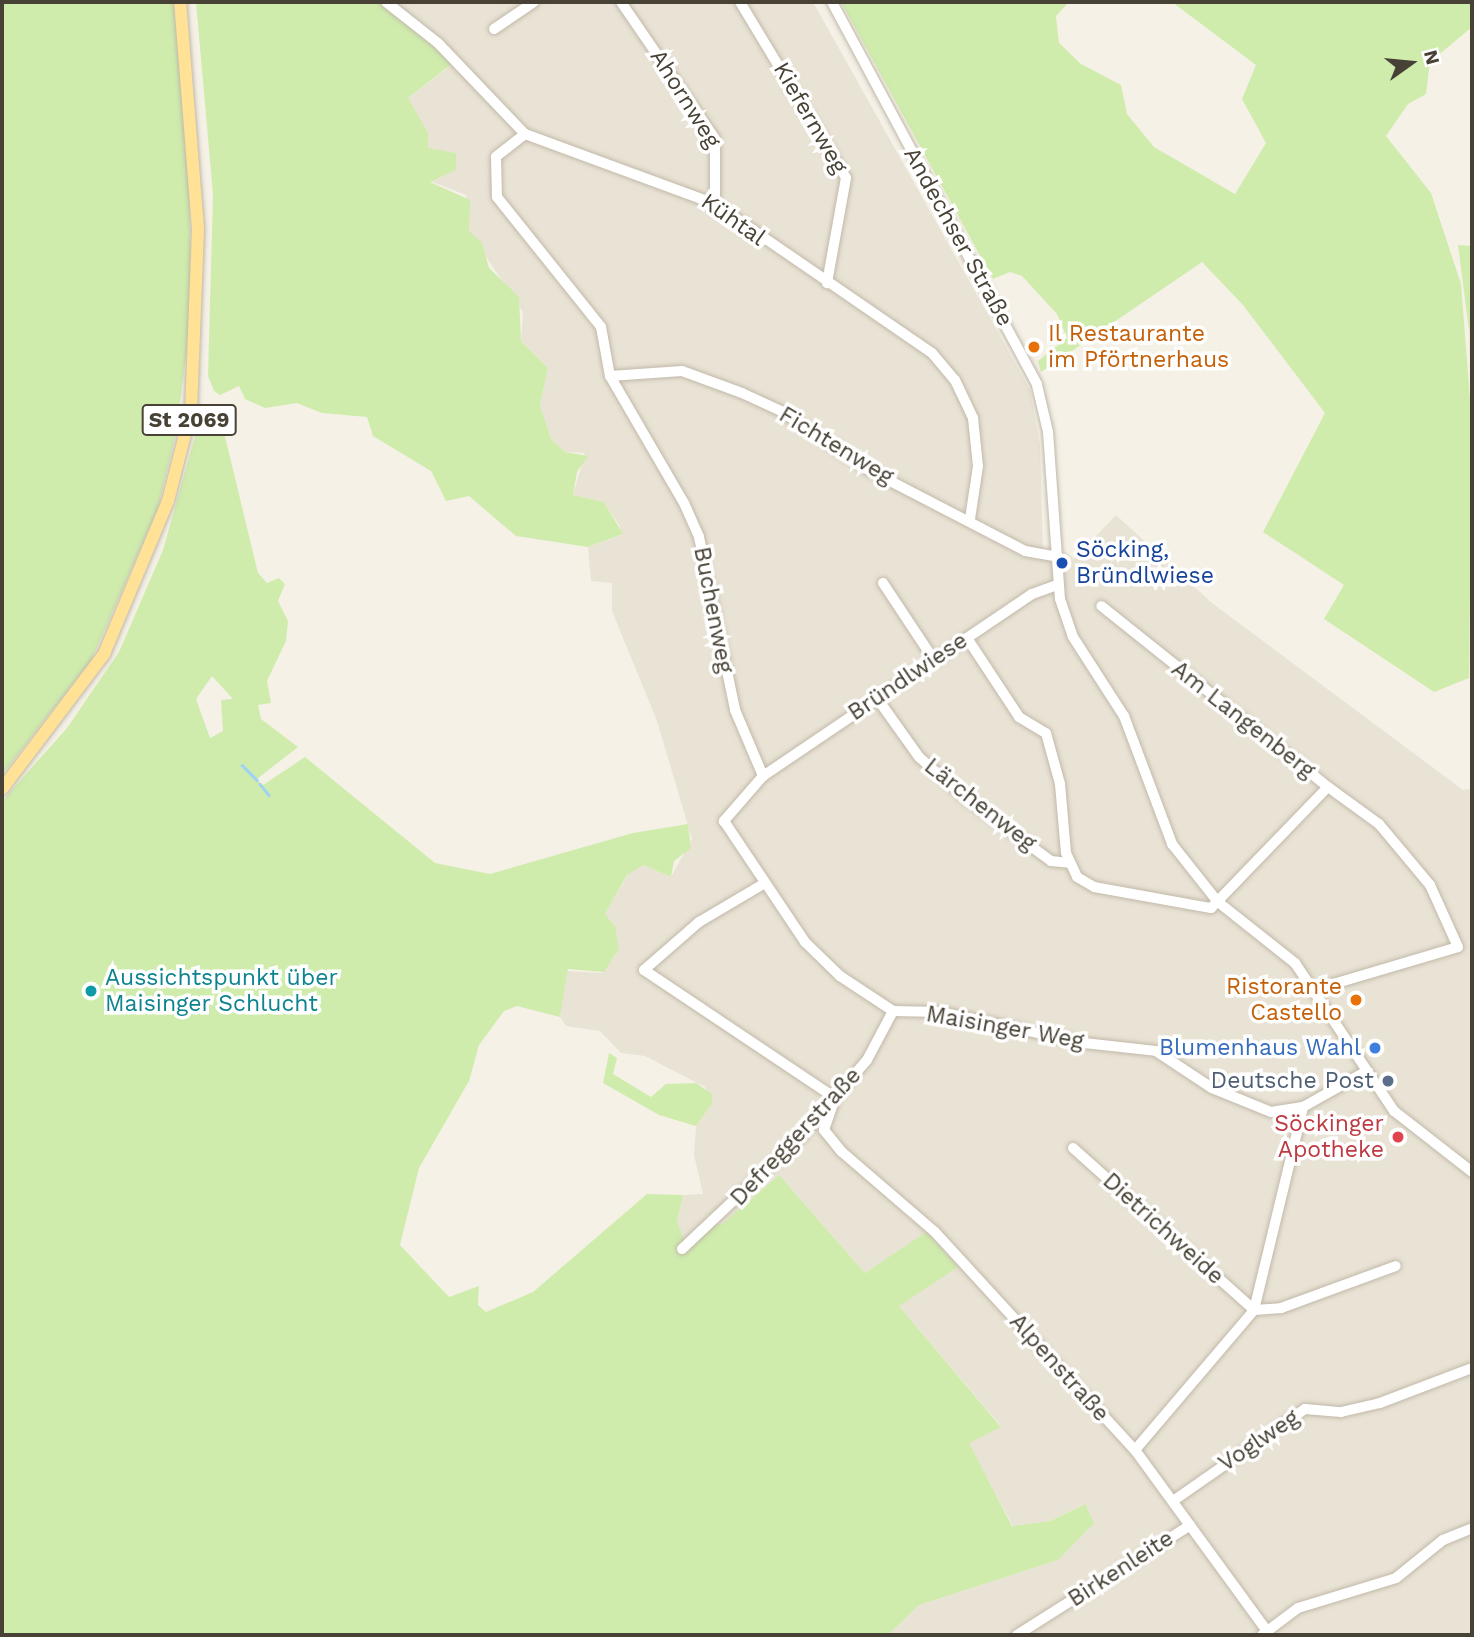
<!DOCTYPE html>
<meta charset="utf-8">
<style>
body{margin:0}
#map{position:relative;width:1474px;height:1637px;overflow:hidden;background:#f5f1e7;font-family:"Work Sans",sans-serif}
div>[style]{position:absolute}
.residential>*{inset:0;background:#e9e3d5}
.education>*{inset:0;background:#efe6d0}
.green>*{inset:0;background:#cfecad}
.stream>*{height:2.5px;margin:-1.25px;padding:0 1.25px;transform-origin:1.25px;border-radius:1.25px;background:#9fd2f5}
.roads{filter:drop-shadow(0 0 2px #c1b9a9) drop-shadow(0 0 2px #c1b9a9)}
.minor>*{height:10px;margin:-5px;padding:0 5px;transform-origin:5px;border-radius:5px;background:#fff}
.major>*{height:12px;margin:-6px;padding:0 6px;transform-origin:6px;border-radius:6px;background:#ffe296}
.dots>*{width:19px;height:19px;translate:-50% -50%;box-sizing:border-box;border:4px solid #fff;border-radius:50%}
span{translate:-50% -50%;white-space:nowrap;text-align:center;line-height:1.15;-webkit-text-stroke:7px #fff;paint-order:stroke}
.shield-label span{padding:2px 5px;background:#fff;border:2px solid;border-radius:5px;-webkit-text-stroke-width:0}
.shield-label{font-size:21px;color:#484135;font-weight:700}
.street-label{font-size:23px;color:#484135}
.food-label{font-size:23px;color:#c56008}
.left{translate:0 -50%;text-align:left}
.right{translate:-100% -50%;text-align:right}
.transit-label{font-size:23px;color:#164399}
.culture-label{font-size:23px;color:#0d838f}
.shop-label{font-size:23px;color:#366cbe}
.service-label{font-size:23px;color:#4e5e75}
.health-label{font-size:23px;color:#be3a42}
.frame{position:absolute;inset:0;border:4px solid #484135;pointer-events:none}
.north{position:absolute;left:1376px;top:28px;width:70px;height:70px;-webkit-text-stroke:5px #fff;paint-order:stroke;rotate:75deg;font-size:19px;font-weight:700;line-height:28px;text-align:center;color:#484135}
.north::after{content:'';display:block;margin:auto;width:24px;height:32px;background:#484135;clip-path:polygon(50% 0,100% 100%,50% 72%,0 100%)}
</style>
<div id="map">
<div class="residential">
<div style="clip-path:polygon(389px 2px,813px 2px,1030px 390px,1040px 445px,1043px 552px,1065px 551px,1074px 559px,1116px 515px,1212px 603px,1463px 790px,1472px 789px,1472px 1635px,888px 1635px,919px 1605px,1058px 1560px,1084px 1504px,1050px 1521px,1013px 1526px,968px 1443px,1001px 1426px,899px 1306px,927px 1232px,865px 1273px,779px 1175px,721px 1225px,684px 1242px,677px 1222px,683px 1195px,703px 1194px,694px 1155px,696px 1126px,712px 1104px,705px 1087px,645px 1056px,621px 1053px,600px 1031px,566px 1026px,560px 1017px,567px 971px,602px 973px,617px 953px,615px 926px,605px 914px,630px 871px,643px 865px,671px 877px,692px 839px,657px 721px,612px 611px,612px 583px,591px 581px,588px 547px,622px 535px,619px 525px,604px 502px,573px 495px,585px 453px,565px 452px,551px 439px,540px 405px,548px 368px,521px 341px,523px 312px,469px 231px,466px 195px,430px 181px,456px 170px,456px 153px,428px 149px,408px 98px,458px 60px)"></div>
</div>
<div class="education">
<div style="clip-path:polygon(1469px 330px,1472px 330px,1472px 399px,1470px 381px)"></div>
</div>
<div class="green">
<div style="clip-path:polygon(2px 2px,175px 2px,188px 143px,192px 309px,176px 434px,158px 508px,92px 659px,2px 775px)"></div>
<div style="clip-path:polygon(196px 2px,380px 2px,453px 63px,408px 98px,428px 133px,428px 148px,456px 153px,456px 170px,430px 182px,470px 200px,469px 231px,482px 243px,489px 268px,519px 297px,521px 341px,548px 368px,540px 405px,551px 439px,565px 452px,588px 456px,577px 472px,573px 495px,604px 502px,623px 534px,588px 547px,516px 536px,469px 496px,446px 501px,431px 471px,373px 436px,367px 417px,322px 413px,297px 403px,265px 408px,245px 399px,239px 386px,220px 395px,214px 391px,208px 376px,213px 195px)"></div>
<div style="clip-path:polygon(841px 2px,1069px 2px,1056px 16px,1059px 43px,1081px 64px,1121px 85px,1127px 114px,1154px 147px,1235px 194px,1266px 143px,1242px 99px,1256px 65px,1172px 2px,1472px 2px,1472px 27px,1430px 62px,1426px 94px,1408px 104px,1386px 136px,1431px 193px,1461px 284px,1472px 425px,1469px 678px,1434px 692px,1324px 619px,1344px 585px,1263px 532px,1325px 413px,1243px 305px,1202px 262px,1041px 372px,1038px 361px,1067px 338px,1057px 314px,1022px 276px,1010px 272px,993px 279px)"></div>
<div style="clip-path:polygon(1458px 245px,1472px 246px,1472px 330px,1469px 330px)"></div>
<div style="clip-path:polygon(evenodd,203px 408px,222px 424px,258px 573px,267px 583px,279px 578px,285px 584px,278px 601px,288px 621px,286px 641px,267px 681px,271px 703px,258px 705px,261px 719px,298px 747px,257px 779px,263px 785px,305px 757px,435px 863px,490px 874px,633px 833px,688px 824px,691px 848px,674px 861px,671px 877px,643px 865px,627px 875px,605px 914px,615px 926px,619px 949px,604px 972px,568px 969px,560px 1017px,517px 1006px,504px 1011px,479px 1045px,469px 1081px,419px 1168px,400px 1245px,449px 1297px,479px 1286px,478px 1305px,486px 1312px,533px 1292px,647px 1194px,683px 1195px,677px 1222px,685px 1242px,713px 1223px,721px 1225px,779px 1175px,865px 1273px,926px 1232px,958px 1267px,899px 1306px,1001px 1427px,969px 1443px,1012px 1526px,1050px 1521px,1085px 1504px,1094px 1523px,1058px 1560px,919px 1605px,888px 1635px,2px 1635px,2px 801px,67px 728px,119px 652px,163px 550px,203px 408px,212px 676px,233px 699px,221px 700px,223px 731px,210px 738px,196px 699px,212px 676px)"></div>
<div style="clip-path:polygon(609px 1053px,617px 1058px,613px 1074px,651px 1097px,666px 1084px,696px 1083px,712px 1094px,712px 1104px,696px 1126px,659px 1115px,603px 1083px)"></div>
</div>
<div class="stream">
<div style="left:242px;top:765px;width:21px;rotate:45deg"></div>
<div style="left:260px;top:784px;width:14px;rotate:51deg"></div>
</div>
<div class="roads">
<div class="minor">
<div style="left:386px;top:2px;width:66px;rotate:38.3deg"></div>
<div style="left:438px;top:43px;width:126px;rotate:46.3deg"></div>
<div style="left:525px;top:134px;width:202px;rotate:20.2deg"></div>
<div style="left:715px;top:204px;width:263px;rotate:34.5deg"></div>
<div style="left:932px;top:353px;width:35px;rotate:50deg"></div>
<div style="left:955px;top:380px;width:42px;rotate:64.7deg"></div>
<div style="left:973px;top:418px;width:48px;rotate:84.1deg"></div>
<div style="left:978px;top:466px;width:54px;rotate:98.6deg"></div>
<div style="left:621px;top:2px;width:166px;rotate:55.5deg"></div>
<div style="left:715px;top:139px;width:65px;rotate:90deg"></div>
<div style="left:740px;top:2px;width:205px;rotate:58.9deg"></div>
<div style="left:846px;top:178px;width:107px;rotate:100.3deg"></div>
<div style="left:832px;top:2px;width:434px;rotate:61.8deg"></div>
<div style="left:1037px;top:385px;width:48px;rotate:76.8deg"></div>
<div style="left:1048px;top:432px;width:167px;rotate:85.9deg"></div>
<div style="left:1060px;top:599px;width:40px;rotate:71.1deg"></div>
<div style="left:1073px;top:637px;width:94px;rotate:57.2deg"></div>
<div style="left:1124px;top:716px;width:137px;rotate:69.4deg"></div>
<div style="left:1172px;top:844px;width:74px;rotate:51.6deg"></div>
<div style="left:1218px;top:902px;width:98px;rotate:38.4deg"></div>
<div style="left:1295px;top:963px;width:178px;rotate:56.2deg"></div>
<div style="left:1394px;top:1111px;width:99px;rotate:38deg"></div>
<div style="left:494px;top:29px;width:48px;rotate:-34deg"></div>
<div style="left:525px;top:134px;width:37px;rotate:142deg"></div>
<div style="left:496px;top:157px;width:40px;rotate:88.6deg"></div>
<div style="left:497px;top:197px;width:166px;rotate:51.3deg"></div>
<div style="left:601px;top:327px;width:50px;rotate:79.6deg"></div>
<div style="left:610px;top:376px;width:147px;rotate:59.8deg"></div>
<div style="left:684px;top:503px;width:37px;rotate:66deg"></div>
<div style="left:699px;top:537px;width:177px;rotate:78.2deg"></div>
<div style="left:735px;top:710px;width:72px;rotate:67deg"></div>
<div style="left:610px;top:376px;width:72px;rotate:-4deg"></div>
<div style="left:682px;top:371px;width:64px;rotate:20.1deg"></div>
<div style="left:742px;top:393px;width:43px;rotate:24.8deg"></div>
<div style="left:781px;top:411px;width:104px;rotate:34deg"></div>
<div style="left:867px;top:469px;width:178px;rotate:27.4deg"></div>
<div style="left:1025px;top:551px;width:28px;rotate:10deg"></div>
<div style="left:883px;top:583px;width:92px;rotate:56.5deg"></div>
<div style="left:1057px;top:585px;width:27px;rotate:160deg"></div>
<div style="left:1032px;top:594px;width:325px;rotate:145.9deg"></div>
<div style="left:763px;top:776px;width:60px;rotate:130.9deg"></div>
<div style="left:724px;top:821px;width:146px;rotate:56.2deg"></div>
<div style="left:805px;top:942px;width:49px;rotate:44.2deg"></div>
<div style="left:840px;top:976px;width:64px;rotate:33.4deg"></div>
<div style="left:893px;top:1011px;width:47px;rotate:1.2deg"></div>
<div style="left:940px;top:1012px;width:147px;rotate:12.1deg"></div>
<div style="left:1084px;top:1043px;width:72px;rotate:6.3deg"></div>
<div style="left:1156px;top:1051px;width:67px;rotate:33.5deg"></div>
<div style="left:1212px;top:1088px;width:64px;rotate:22.1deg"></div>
<div style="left:1271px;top:1112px;width:32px;rotate:-9deg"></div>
<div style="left:1303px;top:1107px;width:73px;rotate:-29.4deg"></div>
<div style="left:967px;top:638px;width:95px;rotate:56.6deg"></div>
<div style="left:1019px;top:717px;width:31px;rotate:31deg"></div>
<div style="left:1046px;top:733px;width:53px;rotate:74.6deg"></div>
<div style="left:1060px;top:784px;width:69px;rotate:85deg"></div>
<div style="left:1066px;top:853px;width:26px;rotate:65deg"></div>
<div style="left:1077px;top:877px;width:20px;rotate:30deg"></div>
<div style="left:1094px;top:887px;width:119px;rotate:10.2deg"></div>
<div style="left:1211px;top:908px;width:168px;rotate:-46deg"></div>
<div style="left:1328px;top:787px;width:290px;rotate:-141.4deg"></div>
<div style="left:877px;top:698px;width:72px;rotate:54.6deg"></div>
<div style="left:919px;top:757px;width:65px;rotate:41.3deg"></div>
<div style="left:968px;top:800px;width:103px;rotate:36.3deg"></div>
<div style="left:1051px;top:861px;width:18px;rotate:6deg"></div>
<div style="left:765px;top:883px;width:77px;rotate:149.4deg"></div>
<div style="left:699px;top:922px;width:73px;rotate:138.9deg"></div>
<div style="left:644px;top:970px;width:230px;rotate:33.8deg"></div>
<div style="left:835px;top:1098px;width:34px;rotate:109deg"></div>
<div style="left:824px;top:1130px;width:28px;rotate:51deg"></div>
<div style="left:842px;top:1152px;width:123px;rotate:40.7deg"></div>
<div style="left:935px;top:1232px;width:296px;rotate:47.5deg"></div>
<div style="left:1135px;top:1450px;width:224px;rotate:53.9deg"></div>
<div style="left:1313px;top:990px;width:151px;rotate:-16.5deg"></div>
<div style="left:1458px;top:947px;width:68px;rotate:-114.3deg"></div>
<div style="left:1430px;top:885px;width:80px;rotate:-129.9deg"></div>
<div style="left:1379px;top:824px;width:63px;rotate:-144deg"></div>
<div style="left:1073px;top:1148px;width:243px;rotate:41.8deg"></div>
<div style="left:1254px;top:1310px;width:27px;rotate:-4deg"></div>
<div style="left:1281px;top:1308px;width:122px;rotate:-20.1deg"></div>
<div style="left:682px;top:1249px;width:165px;rotate:-43.3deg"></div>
<div style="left:802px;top:1136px;width:100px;rotate:-49.5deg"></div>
<div style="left:867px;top:1060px;width:55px;rotate:-62deg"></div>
<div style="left:1135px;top:1450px;width:184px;rotate:-49.6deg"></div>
<div style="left:1254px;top:1310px;width:209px;rotate:-76.4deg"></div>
<div style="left:1173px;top:1501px;width:161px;rotate:-34.9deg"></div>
<div style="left:1305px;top:1409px;width:36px;rotate:5deg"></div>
<div style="left:1341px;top:1412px;width:40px;rotate:-13deg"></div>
<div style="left:1380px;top:1403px;width:98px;rotate:-20.8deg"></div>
<div style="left:1017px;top:1635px;width:205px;rotate:-32.4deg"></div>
<div style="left:1262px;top:1635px;width:45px;rotate:-36.9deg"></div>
<div style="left:1298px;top:1608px;width:102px;rotate:-17deg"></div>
<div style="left:1396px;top:1578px;width:60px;rotate:-39deg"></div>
<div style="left:1443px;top:1540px;width:31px;rotate:-22deg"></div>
</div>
<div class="major">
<div style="left:2px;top:789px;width:169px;rotate:-52.9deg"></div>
<div style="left:104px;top:654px;width:166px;rotate:-67.3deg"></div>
<div style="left:168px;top:501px;width:93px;rotate:-75.7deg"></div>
<div style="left:191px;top:411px;width:182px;rotate:-87.8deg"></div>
<div style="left:198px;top:229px;width:228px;rotate:-94.5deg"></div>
</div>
</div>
<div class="dots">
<div style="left:1034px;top:347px;background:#e8710a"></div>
<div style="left:1062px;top:563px;background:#1a4fb4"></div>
<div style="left:91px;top:991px;background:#0f9aa8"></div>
<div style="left:1356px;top:1000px;background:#e8710a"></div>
<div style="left:1375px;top:1048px;background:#3f7fe0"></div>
<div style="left:1388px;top:1081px;background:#5c6f8a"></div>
<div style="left:1398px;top:1137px;background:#e0444e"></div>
</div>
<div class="shield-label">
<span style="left:189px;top:420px">St 2069</span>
</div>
<div class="street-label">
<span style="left:685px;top:99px;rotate:58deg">Ahornweg</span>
<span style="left:810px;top:118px;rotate:60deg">Kiefernweg</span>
<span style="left:733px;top:220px;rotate:35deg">Kühtal</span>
<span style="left:958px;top:237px;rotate:61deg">Andechser Straße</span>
<span style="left:836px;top:446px;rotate:31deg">Fichtenweg</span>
<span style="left:713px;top:610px;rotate:79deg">Buchenweg</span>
<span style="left:908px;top:677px;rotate:-34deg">Bründlwiese</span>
<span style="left:1243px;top:720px;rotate:38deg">Am Langenberg</span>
<span style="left:980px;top:805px;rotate:38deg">Lärchenweg</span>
<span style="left:1005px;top:1028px;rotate:10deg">Maisinger Weg</span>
<span style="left:796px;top:1137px;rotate:-47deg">Defreggerstraße</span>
<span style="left:1163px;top:1229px;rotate:42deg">Dietrichweide</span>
<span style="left:1059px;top:1368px;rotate:48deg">Alpenstraße</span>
<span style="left:1259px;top:1441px;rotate:-34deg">Voglweg</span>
<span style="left:1121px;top:1569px;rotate:-33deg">Birkenleite</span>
</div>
<div class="food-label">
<span class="left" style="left:1048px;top:347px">Il Restaurante<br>im Pförtnerhaus</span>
<span class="right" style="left:1342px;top:1000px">Ristorante<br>Castello</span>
</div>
<div class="transit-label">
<span class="left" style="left:1076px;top:563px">Söcking,<br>Bründlwiese</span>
</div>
<div class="culture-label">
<span class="left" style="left:105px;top:991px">Aussichtspunkt über<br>Maisinger Schlucht</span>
</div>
<div class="shop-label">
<span class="right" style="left:1361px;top:1048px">Blumenhaus Wahl</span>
</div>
<div class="service-label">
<span class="right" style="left:1374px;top:1081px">Deutsche Post</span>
</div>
<div class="health-label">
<span class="right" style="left:1384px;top:1137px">Söckinger<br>Apotheke</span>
</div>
<div class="frame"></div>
<div class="north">N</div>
</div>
